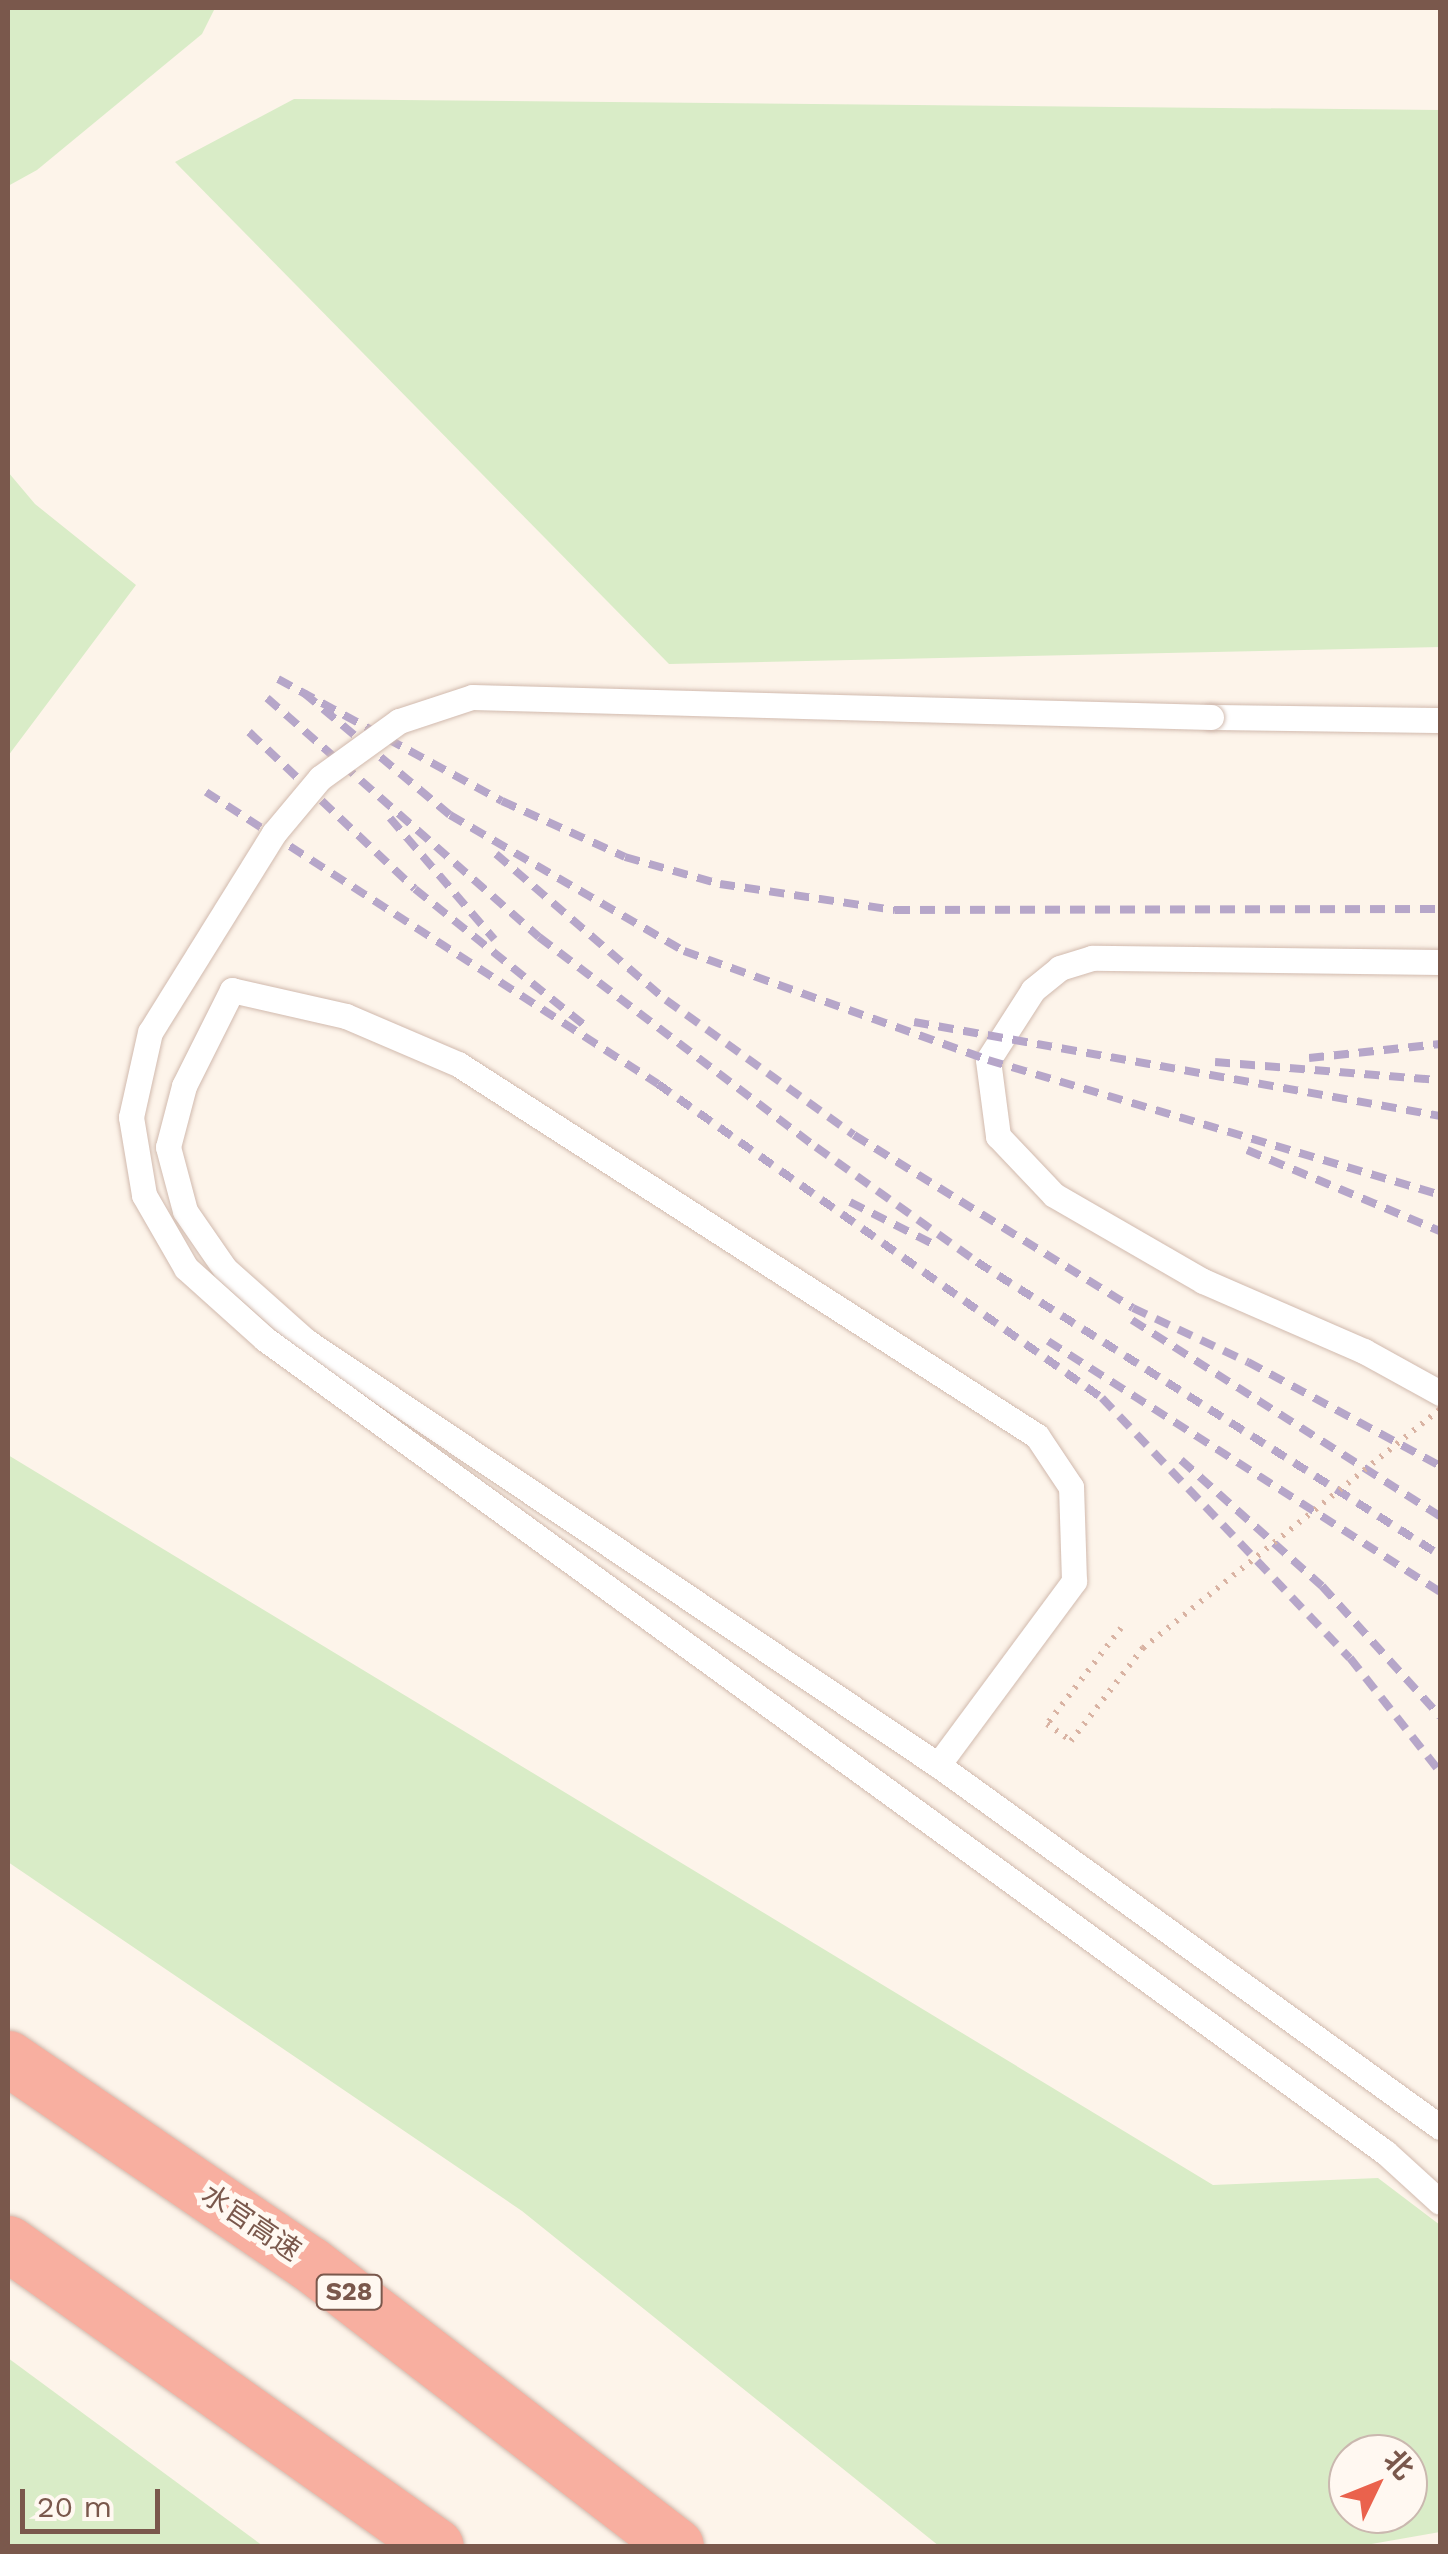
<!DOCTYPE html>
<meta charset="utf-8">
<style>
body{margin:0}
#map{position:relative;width:1448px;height:2554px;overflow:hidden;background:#fdf4ea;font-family:"Work Sans","Noto Sans SC",sans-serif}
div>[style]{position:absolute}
.green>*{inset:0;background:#d9ecc7}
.path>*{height:6px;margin-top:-3px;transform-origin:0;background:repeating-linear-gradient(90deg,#d9b3a3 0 2.5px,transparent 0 10.5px)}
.roads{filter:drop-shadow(0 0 2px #d1baae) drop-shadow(0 0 2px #d1baae)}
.service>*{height:25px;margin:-12.5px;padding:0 12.5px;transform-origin:12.5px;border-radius:12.5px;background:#fff}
.motorway>*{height:55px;margin:-27.5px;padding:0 27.5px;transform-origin:27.5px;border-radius:27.5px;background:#f8afa0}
.rail>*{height:8px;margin-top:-4px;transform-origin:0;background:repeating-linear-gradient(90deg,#b6a6c9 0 15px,transparent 0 25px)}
.path-bridge>*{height:6px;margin-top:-3px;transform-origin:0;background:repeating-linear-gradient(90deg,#d9b3a3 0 2.5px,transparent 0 10.5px)}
.bridges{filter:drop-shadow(0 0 2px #d1baae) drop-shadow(0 0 2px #d1baae)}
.service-bridge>*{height:25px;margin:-12.5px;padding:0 12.5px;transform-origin:12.5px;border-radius:12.5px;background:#fff}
span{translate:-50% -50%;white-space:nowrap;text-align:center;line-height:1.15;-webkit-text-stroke:10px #fff8f1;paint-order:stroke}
.shield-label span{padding:2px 8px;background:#fff8f1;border:2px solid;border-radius:8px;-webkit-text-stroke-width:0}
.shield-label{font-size:25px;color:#7a584c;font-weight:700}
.street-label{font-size:28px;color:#7a584c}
.frame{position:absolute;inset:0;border:10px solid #7a584c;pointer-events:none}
.north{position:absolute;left:1328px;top:2434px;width:100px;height:100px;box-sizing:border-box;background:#fff8f1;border:2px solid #cab8af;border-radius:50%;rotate:47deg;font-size:28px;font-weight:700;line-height:40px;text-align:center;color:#7a584c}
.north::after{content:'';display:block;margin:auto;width:35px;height:45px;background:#ea624d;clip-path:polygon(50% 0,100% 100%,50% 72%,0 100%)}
.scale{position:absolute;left:20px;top:2489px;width:140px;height:45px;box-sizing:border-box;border:5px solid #7a584c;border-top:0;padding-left:12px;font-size:30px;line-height:35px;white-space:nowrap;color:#7a584c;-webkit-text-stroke:8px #fff8f1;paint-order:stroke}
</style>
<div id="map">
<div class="green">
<div style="clip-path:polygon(8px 8px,215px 8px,202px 34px,37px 170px,8px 186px)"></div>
<div style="clip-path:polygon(294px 99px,1440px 110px,1440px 647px,669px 664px,175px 162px)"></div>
<div style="clip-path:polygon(8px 472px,35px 504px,136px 585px,8px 756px)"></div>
<div style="clip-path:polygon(evenodd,8px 1455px,1213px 2185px,1378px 2178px,1440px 2225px,1440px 2532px,1360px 2546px,939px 2546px,522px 2211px,8px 1862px,8px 1455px,1408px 2454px,1408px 2514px,1348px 2514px,1348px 2454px,1408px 2454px)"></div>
<div style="clip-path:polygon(8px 2358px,263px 2546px,8px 2546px)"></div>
</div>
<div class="path">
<div style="left:1121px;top:1628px;width:121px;rotate:127.6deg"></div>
<div style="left:1047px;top:1724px;width:29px;rotate:35deg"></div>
<div style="left:1071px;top:1741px;width:118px;rotate:-52.3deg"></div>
</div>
<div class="roads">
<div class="service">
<div style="left:1211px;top:717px;width:229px;rotate:0.8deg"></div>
<div style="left:1440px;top:962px;width:348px;rotate:-179.3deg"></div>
<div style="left:1092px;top:958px;width:34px;rotate:163deg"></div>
<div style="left:1060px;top:968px;width:35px;rotate:141deg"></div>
<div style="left:1033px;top:990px;width:83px;rotate:122.7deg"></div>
<div style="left:988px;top:1060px;width:77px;rotate:82.5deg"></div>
<div style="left:998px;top:1136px;width:81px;rotate:46.5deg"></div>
<div style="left:1054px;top:1195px;width:172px;rotate:30deg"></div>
<div style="left:1203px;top:1281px;width:176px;rotate:23.5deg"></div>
<div style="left:1364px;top:1351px;width:87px;rotate:28.9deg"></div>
<div style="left:938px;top:1765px;width:229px;rotate:-53.5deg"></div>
<div style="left:1074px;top:1581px;width:94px;rotate:-91.8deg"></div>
<div style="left:1071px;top:1487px;width:61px;rotate:-123.7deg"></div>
<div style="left:1037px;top:1436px;width:688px;rotate:-147.28deg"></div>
<div style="left:458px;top:1064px;width:122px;rotate:-156.8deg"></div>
<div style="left:346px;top:1016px;width:117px;rotate:-167.2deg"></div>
<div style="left:232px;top:990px;width:107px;rotate:116.6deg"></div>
<div style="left:184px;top:1086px;width:63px;rotate:104.7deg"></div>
<div style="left:168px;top:1147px;width:66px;rotate:75.1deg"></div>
<div style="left:185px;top:1211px;width:70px;rotate:55.4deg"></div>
<div style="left:225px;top:1269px;width:108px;rotate:41.6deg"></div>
<div style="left:306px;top:1341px;width:761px;rotate:33.86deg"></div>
<div style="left:938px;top:1765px;width:619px;rotate:35.8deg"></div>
</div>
<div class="motorway">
<div style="left:8px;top:2058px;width:364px;rotate:34.3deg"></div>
<div style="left:309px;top:2263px;width:463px;rotate:37.6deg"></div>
<div style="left:8px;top:2243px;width:524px;rotate:35.3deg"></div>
</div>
</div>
<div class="rail">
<div style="left:278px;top:679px;width:255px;rotate:28.6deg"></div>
<div style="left:502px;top:801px;width:135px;rotate:24.5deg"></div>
<div style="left:625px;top:857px;width:99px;rotate:15.9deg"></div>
<div style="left:720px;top:884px;width:177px;rotate:8.5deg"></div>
<div style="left:895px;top:910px;width:545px;rotate:-0.11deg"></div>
<div style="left:304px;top:693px;width:190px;rotate:39.9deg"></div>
<div style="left:450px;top:815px;width:271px;rotate:30.2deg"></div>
<div style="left:684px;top:951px;width:323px;rotate:19.7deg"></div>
<div style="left:988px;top:1060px;width:472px;rotate:16.6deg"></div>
<div style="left:267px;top:698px;width:362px;rotate:41.3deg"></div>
<div style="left:539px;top:937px;width:348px;rotate:37.2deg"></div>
<div style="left:816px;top:1147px;width:198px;rotate:35.5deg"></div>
<div style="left:977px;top:1262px;width:548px;rotate:32.33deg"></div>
<div style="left:249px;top:732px;width:228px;rotate:43.4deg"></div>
<div style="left:415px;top:889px;width:222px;rotate:38.8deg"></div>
<div style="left:206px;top:792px;width:538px;rotate:32.86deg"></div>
<div style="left:658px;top:1084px;width:544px;rotate:35.27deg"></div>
<div style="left:1102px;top:1398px;width:359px;rotate:46.4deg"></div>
<div style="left:1350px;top:1658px;width:145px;rotate:51.7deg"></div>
<div style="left:390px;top:818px;width:160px;rotate:49.3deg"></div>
<div style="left:496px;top:854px;width:224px;rotate:40.7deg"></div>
<div style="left:666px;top:1000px;width:231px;rotate:35.7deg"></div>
<div style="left:854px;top:1135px;width:328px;rotate:31.8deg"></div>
<div style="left:1133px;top:1308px;width:127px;rotate:25.2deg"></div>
<div style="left:1248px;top:1362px;width:218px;rotate:28.4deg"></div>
<div style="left:914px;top:1022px;width:534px;rotate:10.13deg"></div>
<div style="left:1309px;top:1058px;width:132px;rotate:-6.1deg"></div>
<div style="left:1215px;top:1062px;width:226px;rotate:4.6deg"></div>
<div style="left:1247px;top:1150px;width:209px;rotate:22.8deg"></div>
<div style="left:850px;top:1202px;width:95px;rotate:26.8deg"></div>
<div style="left:1132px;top:1320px;width:365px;rotate:32.5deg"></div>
<div style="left:1048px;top:1341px;width:465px;rotate:32.6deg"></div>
<div style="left:1181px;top:1460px;width:189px;rotate:41.8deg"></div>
<div style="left:1322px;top:1586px;width:176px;rotate:47.8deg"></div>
</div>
<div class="path-bridge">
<div style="left:1143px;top:1648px;width:381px;rotate:-38.8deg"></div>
</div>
<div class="bridges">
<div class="service-bridge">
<div style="left:1211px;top:717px;width:739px;rotate:-178.45deg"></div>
<div style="left:472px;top:697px;width:77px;rotate:161.8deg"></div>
<div style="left:399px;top:721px;width:97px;rotate:144.2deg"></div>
<div style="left:320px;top:778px;width:72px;rotate:129.9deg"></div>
<div style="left:274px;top:833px;width:234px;rotate:121.9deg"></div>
<div style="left:150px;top:1032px;width:87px;rotate:102.6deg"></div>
<div style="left:131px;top:1117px;width:79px;rotate:80.5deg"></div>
<div style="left:144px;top:1195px;width:84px;rotate:60.1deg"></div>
<div style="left:186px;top:1268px;width:106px;rotate:41.9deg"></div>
<div style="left:265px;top:1339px;width:1384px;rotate:35.98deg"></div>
<div style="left:1385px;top:2152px;width:74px;rotate:42.3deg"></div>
</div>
</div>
<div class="shield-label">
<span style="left:349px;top:2292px">S28</span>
</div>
<div class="street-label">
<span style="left:251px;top:2223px;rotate:34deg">水官高速</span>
</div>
<div class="frame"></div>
<div class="north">北</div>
<div class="scale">20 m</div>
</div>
